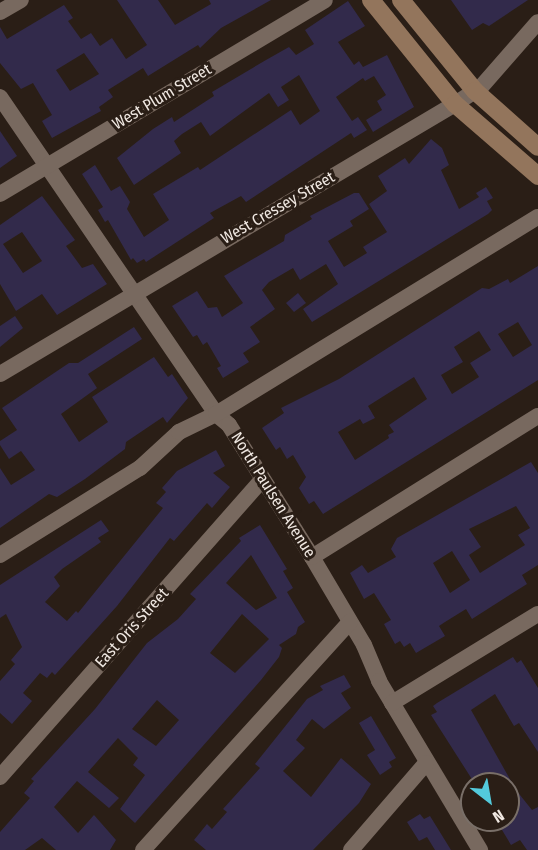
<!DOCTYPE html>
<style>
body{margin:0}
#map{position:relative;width:538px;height:850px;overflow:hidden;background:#2a1e16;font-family:"Fira Sans Condensed",sans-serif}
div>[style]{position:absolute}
.building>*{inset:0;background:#322a4b}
.street>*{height:16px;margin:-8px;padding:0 8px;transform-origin:8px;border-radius:8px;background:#78695f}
.secondary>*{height:18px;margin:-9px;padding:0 9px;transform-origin:9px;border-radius:9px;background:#93755c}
span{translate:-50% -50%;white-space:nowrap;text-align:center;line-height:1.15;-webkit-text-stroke:6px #2a1e16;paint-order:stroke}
.street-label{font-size:16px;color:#f0e8e2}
.north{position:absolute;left:460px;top:772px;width:60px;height:60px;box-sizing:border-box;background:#2a1e16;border:2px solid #796f68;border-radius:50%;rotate:149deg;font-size:16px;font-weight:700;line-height:24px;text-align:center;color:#f0e8e2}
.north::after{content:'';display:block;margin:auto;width:21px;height:27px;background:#53cadc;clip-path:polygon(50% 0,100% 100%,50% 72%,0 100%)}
</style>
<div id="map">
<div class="building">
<div style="clip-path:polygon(evenodd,117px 0,158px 0,175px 25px,211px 4px,209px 0,271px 0,221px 28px,200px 48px,198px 45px,148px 76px,143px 68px,108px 90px,113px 97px,99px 107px,101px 111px,52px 138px,42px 121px,52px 115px,33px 83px,21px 89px,0 63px,0 27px,7px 39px,64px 5px,73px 18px,68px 21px,81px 39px,91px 33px,100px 46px,112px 38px,126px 59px,147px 45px,117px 0,84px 53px,99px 74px,70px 91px,56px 70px,84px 53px)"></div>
<div style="clip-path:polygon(451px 0,528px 0,489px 26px,483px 23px,472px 30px)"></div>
<div style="clip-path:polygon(348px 1px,365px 26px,338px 42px,354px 65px,359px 61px,363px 67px,387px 55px,414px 107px,373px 132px,366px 120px,382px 110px,377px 101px,386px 95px,374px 76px,365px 81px,363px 78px,336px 97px,352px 121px,358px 117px,367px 130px,354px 138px,351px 133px,246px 202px,241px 196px,210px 213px,214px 218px,146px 262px,144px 259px,137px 263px,133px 258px,131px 260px,108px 220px,105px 222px,98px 210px,103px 207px,82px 174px,95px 165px,111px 191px,120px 186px,130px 202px,127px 209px,144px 237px,169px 220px,153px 194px,198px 167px,200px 170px,291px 110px,300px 125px,320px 111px,299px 75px,281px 87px,289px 100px,278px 107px,269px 93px,210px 136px,201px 122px,182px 134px,174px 141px,181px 153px,134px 185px,117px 158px,153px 129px,172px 117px,174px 122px,214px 96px,212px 92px,266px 60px,289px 47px,296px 55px,314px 44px,305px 30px)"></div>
<div style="clip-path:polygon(0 131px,17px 156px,0 168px)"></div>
<div style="clip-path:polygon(431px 139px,442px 148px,449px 165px,441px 170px,459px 209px,479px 197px,476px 193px,486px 187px,493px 198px,487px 201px,492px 210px,488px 214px,312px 322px,303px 309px,338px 284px,326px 264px,300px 280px,293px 268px,269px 282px,262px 290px,275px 309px,250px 327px,260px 342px,243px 353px,249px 362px,223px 378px,217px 368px,221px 366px,207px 342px,203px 345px,197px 335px,193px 337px,172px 306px,197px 291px,208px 308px,217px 307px,222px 317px,243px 303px,224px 276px,284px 241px,285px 235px,312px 219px,310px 216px,354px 193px,359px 193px,369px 209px,350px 221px,353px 226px,328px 241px,344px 267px,367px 253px,363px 247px,387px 232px,369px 204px,387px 191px,378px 176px,405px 158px,409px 164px)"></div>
<div style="clip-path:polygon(evenodd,42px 196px,75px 240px,66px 246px,82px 268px,93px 264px,107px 284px,57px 315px,42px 294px,16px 311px,0 284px,0 225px,42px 196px,22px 232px,42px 261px,23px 273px,3px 244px,22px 232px)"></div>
<div style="clip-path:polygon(evenodd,538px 266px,538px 380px,323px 514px,314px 501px,309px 504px,299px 488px,306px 477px,293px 455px,287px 459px,280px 447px,276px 450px,262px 428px,284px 413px,281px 408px,339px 379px,482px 288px,489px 289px,508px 279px,510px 283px,538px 266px,518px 322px,532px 345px,513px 357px,498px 334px,518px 322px,538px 266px,479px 331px,491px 350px,470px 363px,479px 377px,452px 394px,441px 375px,463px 362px,454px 347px,479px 331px,538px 266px,414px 377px,427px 399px,389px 425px,394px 432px,388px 435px,389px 438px,355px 460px,338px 432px,360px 419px,363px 424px,375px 418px,368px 406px,414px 377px)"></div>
<div style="clip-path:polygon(298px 293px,306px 303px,294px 312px,286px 303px)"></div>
<div style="clip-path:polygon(15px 316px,23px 328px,0 347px,0 326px)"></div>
<div style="clip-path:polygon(134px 327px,142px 339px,88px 374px,97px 388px,61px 414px,79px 442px,108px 422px,92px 397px,154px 357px,168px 377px,172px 374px,188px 398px,167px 423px,163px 417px,126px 442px,125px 449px,85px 479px,57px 497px,49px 494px,0 528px,0 468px,11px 485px,35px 470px,21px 451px,9px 459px,0 445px,0 441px,17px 430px,2px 408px,69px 363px,78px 363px)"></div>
<div style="clip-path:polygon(216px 450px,225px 466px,213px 473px,230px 487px,212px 508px,207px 503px,174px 541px,170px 538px,117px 606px,55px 675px,52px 672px,47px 678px,40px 673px,23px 693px,32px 701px,12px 724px,0 713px,0 681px,15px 664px,11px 660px,22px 647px,6px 614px,0 618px,0 585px,101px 520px,109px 531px,98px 538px,101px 542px,62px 569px,54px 577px,60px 586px,45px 602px,67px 621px,76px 611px,78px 613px,163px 508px,156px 503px,166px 492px,162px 488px,177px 471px)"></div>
<div style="clip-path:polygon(evenodd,531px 462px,538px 473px,538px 565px,522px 575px,527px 584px,472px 619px,466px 609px,445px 622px,439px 626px,445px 636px,416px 653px,410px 643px,404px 647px,400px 641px,395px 644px,384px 624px,391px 620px,374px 593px,364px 599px,350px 573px,362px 565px,368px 573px,396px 557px,391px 549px,397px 538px,531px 462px,516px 506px,530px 528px,518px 535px,525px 545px,480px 573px,469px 555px,481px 547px,469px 529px,516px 506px,531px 462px,452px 551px,470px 580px,450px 593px,433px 563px,452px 551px)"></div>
<div style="clip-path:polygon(evenodd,260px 525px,287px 569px,283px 571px,293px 588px,287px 592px,305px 622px,298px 627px,296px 634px,279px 645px,282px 648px,279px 657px,261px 680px,135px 823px,120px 809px,145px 775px,133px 765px,138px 758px,118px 738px,88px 772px,119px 798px,109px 808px,77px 781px,54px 807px,78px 833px,94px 815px,116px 840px,110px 850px,56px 850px,42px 838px,25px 850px,0 850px,0 832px,30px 798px,24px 793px,34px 781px,31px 779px,95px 709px,147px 643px,178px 619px,196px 599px,190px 594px,241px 541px,239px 538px,260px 525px,251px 555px,277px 598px,256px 610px,226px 583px,251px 555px,260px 525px,242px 614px,269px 639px,235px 673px,210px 653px,242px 614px,260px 525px,157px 700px,179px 720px,156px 746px,132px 729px,157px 700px)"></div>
<div style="clip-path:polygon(513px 657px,517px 663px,521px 660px,538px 688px,538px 752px,519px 723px,514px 726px,495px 694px,471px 710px,516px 790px,532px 810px,538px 807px,538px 850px,527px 850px,520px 840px,511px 845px,496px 820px,508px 820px,508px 784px,475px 784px,431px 715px,437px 712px,433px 706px,437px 703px)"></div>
<div style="clip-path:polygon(344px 675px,351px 687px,341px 693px,351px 708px,324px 729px,312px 719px,296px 740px,305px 748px,283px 771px,311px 797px,341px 758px,371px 784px,359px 803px,313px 850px,206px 850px,194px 840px,207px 824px,212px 829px,227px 812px,223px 809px,260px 768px,255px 764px,307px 699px,323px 690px,320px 686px)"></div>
<div style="clip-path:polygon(371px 716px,396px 758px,389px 762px,392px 767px,380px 775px,367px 755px,375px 750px,359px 723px)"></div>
<div style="clip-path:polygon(420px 814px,424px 819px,430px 816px,451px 850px,435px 850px,427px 837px,419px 841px,407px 822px)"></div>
</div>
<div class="street">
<div style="left:0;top:12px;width:24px;rotate:-30deg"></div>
<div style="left:0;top:97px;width:384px;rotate:55.7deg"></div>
<div style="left:216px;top:414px;width:17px;rotate:40deg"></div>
<div style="left:229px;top:425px;width:156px;rotate:57.8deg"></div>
<div style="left:312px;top:557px;width:102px;rotate:59.4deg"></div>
<div style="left:364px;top:645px;width:39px;rotate:67deg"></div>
<div style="left:379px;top:681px;width:197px;rotate:59.1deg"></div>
<div style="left:0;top:194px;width:378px;rotate:-30.8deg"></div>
<div style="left:0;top:374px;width:529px;rotate:-30.69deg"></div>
<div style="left:455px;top:104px;width:31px;rotate:-33deg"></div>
<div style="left:481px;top:87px;width:86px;rotate:-48.8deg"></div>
<div style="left:0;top:555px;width:165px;rotate:-31.9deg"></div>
<div style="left:140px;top:468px;width:53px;rotate:-42.7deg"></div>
<div style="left:179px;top:432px;width:41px;rotate:-25.9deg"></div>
<div style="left:216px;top:414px;width:377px;rotate:-31.5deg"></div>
<div style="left:312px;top:557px;width:266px;rotate:-32deg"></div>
<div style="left:392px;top:703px;width:171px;rotate:-31.4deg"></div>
<div style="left:0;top:777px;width:397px;rotate:-48.6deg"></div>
<div style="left:143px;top:850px;width:308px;rotate:-47.8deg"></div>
<div style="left:351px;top:850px;width:115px;rotate:-49.2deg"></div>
</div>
<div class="secondary">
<div style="left:371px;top:0;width:134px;rotate:51.1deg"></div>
<div style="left:455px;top:104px;width:110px;rotate:40.9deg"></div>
<div style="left:401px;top:0;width:117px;rotate:50.9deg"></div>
<div style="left:475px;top:91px;width:84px;rotate:41.6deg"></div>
</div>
<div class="street-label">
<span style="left:162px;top:97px;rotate:-31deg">West Plum Street</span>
<span style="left:278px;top:208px;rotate:-30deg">West Cressey Street</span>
<span style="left:273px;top:495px;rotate:58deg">North Paulsen Avenue</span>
<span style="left:132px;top:628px;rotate:-48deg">East Oris Street</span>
</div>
<div class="north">N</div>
</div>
